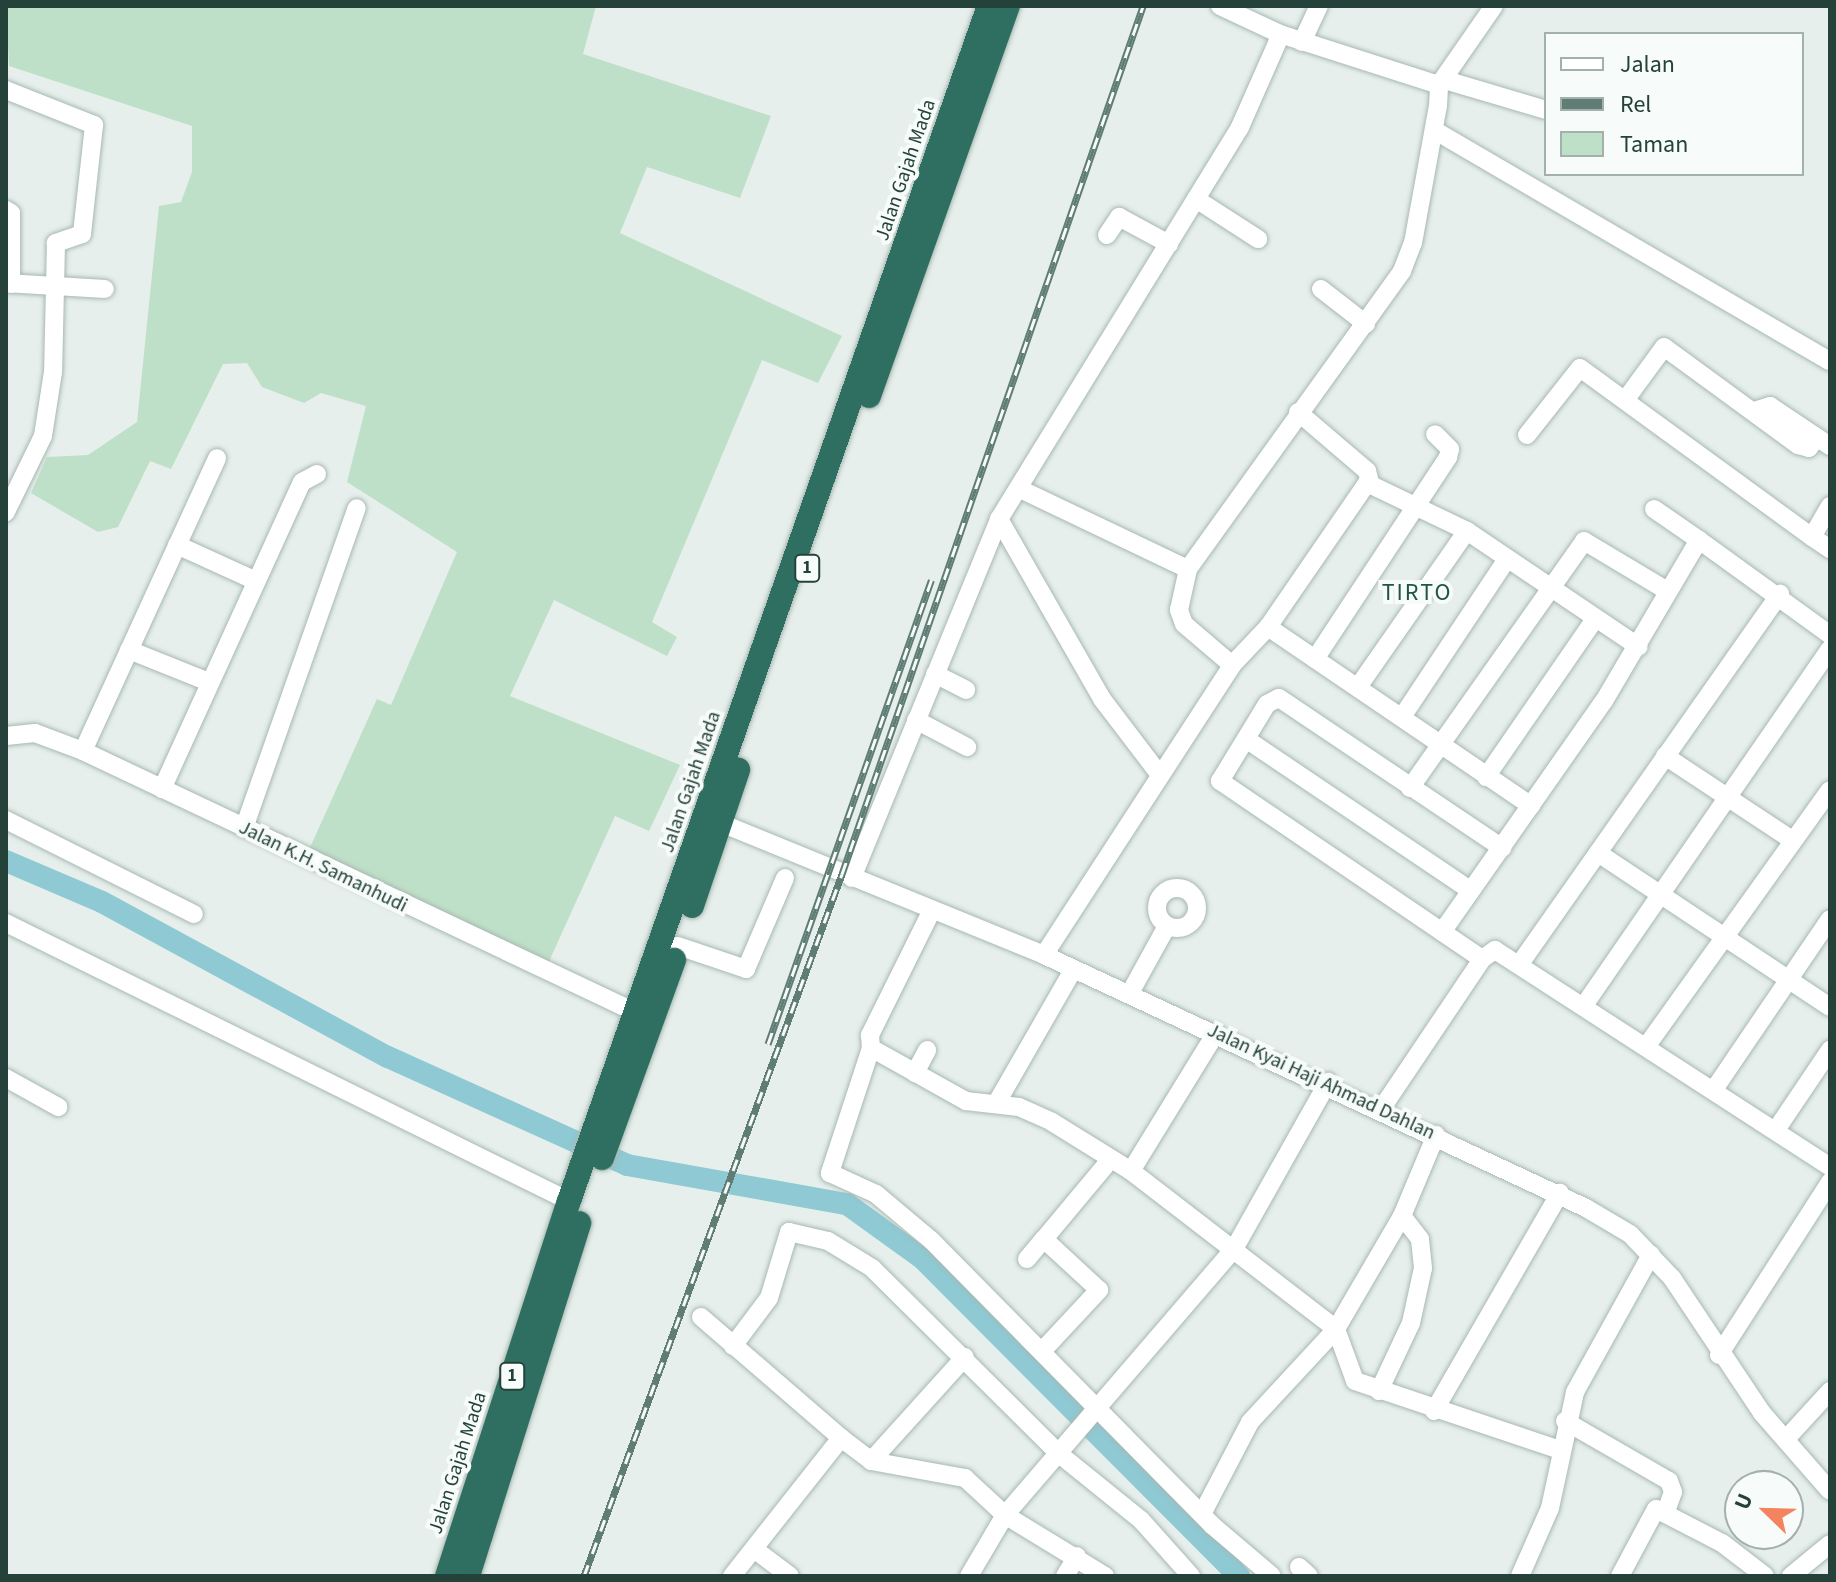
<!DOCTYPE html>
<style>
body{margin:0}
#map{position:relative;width:1836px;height:1582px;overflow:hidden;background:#e6efeb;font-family:"Source Sans 3",sans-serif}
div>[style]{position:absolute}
.green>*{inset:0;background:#bfe0c8}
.river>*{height:22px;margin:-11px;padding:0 11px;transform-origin:11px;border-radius:11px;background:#8ec9d4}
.roads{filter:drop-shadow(0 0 2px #a8b8b2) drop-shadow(0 0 2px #a8b8b2)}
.minor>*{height:18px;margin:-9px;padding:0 9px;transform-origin:9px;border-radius:9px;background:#fff}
.minor>.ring{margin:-9px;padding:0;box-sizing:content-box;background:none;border:18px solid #fff;border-radius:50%}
.highway>*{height:24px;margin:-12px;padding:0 12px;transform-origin:12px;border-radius:12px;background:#2f6f62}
.rail>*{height:7px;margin-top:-3.5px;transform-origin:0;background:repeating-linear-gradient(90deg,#f7fbf9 0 12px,#5f7d75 0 24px);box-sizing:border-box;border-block:2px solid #5f7d75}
span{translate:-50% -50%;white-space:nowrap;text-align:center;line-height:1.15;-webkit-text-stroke:8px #f7fbf9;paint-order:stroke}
.shield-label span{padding:2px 6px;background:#f7fbf9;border:2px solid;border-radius:6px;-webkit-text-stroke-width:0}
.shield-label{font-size:18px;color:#24423a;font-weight:700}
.street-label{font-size:20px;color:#24423a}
.quarter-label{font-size:24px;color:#1f5548;letter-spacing:2px}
.frame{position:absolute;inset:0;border:8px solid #24423a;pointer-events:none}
.legend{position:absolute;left:1544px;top:32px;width:260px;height:144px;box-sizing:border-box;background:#f7fbf9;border:2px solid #a3b1ad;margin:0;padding:10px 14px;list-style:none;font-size:24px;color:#24423a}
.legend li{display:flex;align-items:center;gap:16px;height:40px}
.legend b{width:40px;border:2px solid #a3b1ad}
.north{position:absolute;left:1724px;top:1470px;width:80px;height:80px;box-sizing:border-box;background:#f7fbf9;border:2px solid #a3b1ad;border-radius:50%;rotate:293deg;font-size:22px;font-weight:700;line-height:32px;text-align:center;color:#24423a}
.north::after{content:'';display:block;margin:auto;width:28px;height:36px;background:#f4845f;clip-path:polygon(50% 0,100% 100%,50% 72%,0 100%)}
</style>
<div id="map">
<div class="green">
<div style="clip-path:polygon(6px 6px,596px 6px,583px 54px,771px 116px,740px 198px,647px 167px,620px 233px,842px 336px,818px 383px,762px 360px,652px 622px,677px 637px,667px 656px,554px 600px,510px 696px,680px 765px,649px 831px,615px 816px,546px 968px,308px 852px,377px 699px,391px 705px,457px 552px,347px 482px,366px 406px,321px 393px,304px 403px,262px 387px,247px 363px,223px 364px,171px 469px,150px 461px,118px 527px,98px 532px,31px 493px,47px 457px,88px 455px,137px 422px,159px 206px,181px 202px,192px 172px,192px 126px,9px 66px)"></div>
</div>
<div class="river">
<div style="left:6px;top:861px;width:104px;rotate:23.1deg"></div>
<div style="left:102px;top:902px;width:325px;rotate:28.5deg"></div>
<div style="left:388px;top:1057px;width:262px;rotate:24.3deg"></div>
<div style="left:627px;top:1165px;width:223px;rotate:10.1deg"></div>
<div style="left:847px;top:1204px;width:92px;rotate:35.8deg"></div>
<div style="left:922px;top:1258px;width:449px;rotate:45.1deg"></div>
</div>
<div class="roads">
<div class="minor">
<div style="left:1302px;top:42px;width:40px;rotate:-65deg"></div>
<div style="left:1445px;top:80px;width:105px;rotate:16.5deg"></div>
<div style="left:1439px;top:85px;width:96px;rotate:-55.2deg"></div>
<div style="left:6px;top:90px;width:95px;rotate:21.7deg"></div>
<div style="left:94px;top:125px;width:110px;rotate:96.3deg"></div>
<div style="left:82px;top:234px;width:28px;rotate:161deg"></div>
<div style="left:56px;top:243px;width:129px;rotate:91.3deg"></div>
<div style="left:53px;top:372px;width:65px;rotate:98.9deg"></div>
<div style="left:43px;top:436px;width:85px;rotate:116deg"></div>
<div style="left:1434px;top:130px;width:458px;rotate:30.3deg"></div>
<div style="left:1196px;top:199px;width:74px;rotate:32.8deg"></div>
<div style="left:6px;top:210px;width:6px;rotate:31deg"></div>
<div style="left:11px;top:213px;width:71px;rotate:90deg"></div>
<div style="left:1107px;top:235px;width:22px;rotate:-56deg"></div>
<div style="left:1119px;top:217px;width:57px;rotate:28.4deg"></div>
<div style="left:6px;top:283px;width:99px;rotate:3.5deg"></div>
<div style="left:1321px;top:289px;width:57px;rotate:37.9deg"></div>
<div style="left:1626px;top:399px;width:64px;rotate:-53.8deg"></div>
<div style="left:1664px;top:347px;width:166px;rotate:36.2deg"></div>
<div style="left:1798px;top:445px;width:11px;rotate:15deg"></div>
<div style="left:1809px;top:448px;width:11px;rotate:-56deg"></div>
<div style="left:1757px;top:410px;width:14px;rotate:-17deg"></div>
<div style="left:1770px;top:406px;width:72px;rotate:33.7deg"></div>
<div style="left:1298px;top:412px;width:91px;rotate:40.5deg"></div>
<div style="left:1367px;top:471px;width:11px;rotate:75deg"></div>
<div style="left:1527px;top:435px;width:85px;rotate:-51.7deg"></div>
<div style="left:1580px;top:368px;width:287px;rotate:36.1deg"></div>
<div style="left:1812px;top:537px;width:36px;rotate:-60deg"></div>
<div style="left:1020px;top:489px;width:186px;rotate:25.5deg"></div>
<div style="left:1654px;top:509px;width:55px;rotate:34.6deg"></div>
<div style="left:999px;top:519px;width:207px;rotate:60.2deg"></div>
<div style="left:1102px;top:699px;width:96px;rotate:52.7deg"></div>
<div style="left:1812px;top:537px;width:22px;rotate:34deg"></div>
<div style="left:177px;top:545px;width:87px;rotate:24.5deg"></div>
<div style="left:1268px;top:627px;width:318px;rotate:34.2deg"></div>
<div style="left:129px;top:650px;width:86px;rotate:21.8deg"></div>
<div style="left:1315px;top:659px;width:242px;rotate:-56.6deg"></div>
<div style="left:1448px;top:457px;width:8px;rotate:-76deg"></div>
<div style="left:1450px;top:449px;width:21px;rotate:-135deg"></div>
<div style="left:1232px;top:665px;width:63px;rotate:-139.5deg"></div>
<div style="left:1184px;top:624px;width:15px;rotate:-110deg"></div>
<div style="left:1179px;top:610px;width:42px;rotate:-77.6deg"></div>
<div style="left:1188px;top:569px;width:367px;rotate:-54.3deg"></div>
<div style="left:1402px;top:271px;width:30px;rotate:-69deg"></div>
<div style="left:1413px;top:243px;width:139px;rotate:-79.7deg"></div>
<div style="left:1438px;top:106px;width:21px;rotate:-87deg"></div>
<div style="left:1439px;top:85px;width:167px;rotate:-162.2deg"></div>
<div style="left:935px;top:674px;width:35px;rotate:27deg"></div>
<div style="left:1358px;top:687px;width:190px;rotate:-55.1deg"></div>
<div style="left:1402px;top:717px;width:190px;rotate:-56.4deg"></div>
<div style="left:916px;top:720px;width:58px;rotate:27.9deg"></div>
<div style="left:6px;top:736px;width:29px;rotate:-6deg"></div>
<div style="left:35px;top:733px;width:51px;rotate:20.6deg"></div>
<div style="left:83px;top:751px;width:613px;rotate:25.31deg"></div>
<div style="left:1246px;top:739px;width:270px;rotate:34deg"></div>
<div style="left:83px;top:751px;width:322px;rotate:-65.4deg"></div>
<div style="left:1665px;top:756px;width:152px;rotate:33.5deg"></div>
<div style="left:1486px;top:777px;width:192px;rotate:-55.4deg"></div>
<div style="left:1410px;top:788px;width:302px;rotate:-54.8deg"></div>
<div style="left:1584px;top:541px;width:96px;rotate:30.9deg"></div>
<div style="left:162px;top:789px;width:337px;rotate:-65.5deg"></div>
<div style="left:302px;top:482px;width:17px;rotate:-28deg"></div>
<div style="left:711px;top:819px;width:360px;rotate:22.2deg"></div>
<div style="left:1044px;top:955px;width:598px;rotate:25.02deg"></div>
<div style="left:1586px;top:1208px;width:51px;rotate:30.6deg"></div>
<div style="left:1630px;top:1234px;width:61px;rotate:46.3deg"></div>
<div style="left:1672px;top:1278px;width:162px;rotate:56.3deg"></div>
<div style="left:1762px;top:1413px;width:103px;rotate:48.9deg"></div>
<div style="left:6px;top:820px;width:210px;rotate:26.6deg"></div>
<div style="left:244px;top:828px;width:339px;rotate:-70.6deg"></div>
<div style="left:1598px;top:853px;width:278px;rotate:33.6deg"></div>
<div style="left:852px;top:878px;width:388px;rotate:-67.7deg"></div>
<div style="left:999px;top:519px;width:460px;rotate:-58.4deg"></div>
<div style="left:1240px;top:127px;width:92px;rotate:-66.2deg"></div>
<div style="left:1277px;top:43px;width:9px;rotate:-72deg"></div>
<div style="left:1280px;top:34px;width:66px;rotate:-155deg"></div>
<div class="ring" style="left:1157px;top:888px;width:22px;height:22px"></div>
<div style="left:932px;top:910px;width:140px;rotate:116.4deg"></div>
<div style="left:870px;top:1035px;width:13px;rotate:86deg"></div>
<div style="left:871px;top:1048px;width:132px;rotate:108.2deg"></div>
<div style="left:830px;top:1173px;width:51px;rotate:24.5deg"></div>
<div style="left:876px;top:1194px;width:73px;rotate:40deg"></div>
<div style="left:932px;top:1241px;width:400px;rotate:45.4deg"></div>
<div style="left:1213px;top:1526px;width:77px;rotate:40.3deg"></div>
<div style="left:6px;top:923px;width:628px;rotate:26.28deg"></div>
<div style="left:1442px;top:932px;width:282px;rotate:-55deg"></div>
<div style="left:1604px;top:701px;width:187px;rotate:-59.5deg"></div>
<div style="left:1699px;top:540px;width:162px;rotate:35.9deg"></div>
<div style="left:678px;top:946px;width:72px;rotate:18.7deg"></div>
<div style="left:746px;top:969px;width:99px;rotate:-66.8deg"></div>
<div style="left:1044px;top:955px;width:346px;rotate:-57deg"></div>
<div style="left:1232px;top:665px;width:52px;rotate:-46.5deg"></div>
<div style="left:1268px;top:627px;width:175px;rotate:-55.5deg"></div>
<div style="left:1367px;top:483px;width:111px;rotate:25.6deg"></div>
<div style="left:1467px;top:531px;width:207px;rotate:34deg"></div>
<div style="left:1482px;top:959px;width:317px;rotate:-145.8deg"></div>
<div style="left:1220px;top:781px;width:90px;rotate:-58.6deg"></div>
<div style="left:1267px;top:704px;width:13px;rotate:-27deg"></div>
<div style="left:1279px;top:698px;width:269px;rotate:33.9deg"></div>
<div style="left:1519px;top:965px;width:454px;rotate:-54.9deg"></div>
<div style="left:1130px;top:993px;width:77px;rotate:-61.1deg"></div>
<div style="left:1585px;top:1004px;width:431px;rotate:-55.4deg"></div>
<div style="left:1648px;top:1044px;width:312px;rotate:-54.4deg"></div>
<div style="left:871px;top:1048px;width:109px;rotate:29.2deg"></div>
<div style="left:966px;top:1101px;width:53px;rotate:6.5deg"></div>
<div style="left:1019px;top:1107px;width:36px;rotate:24deg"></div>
<div style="left:1052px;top:1122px;width:93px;rotate:31.8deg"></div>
<div style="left:1131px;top:1171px;width:162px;rotate:-58.4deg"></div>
<div style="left:915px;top:1073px;width:26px;rotate:-62deg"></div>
<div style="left:6px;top:1078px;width:60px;rotate:29.1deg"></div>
<div style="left:1715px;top:1088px;width:204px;rotate:-55.8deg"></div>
<div style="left:996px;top:1104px;width:155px;rotate:-60.1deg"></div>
<div style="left:1382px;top:1108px;width:179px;rotate:-56.1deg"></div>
<div style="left:1482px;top:959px;width:16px;rotate:-35deg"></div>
<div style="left:1495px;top:950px;width:399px;rotate:32.9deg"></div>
<div style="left:1776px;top:1130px;width:97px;rotate:-56deg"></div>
<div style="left:1131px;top:1171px;width:259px;rotate:37.6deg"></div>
<div style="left:1336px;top:1329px;width:131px;rotate:-59.7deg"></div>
<div style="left:1402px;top:1216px;width:88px;rotate:-67.2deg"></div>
<div style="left:1027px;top:1259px;width:26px;rotate:-50deg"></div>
<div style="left:701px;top:1317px;width:185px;rotate:40.8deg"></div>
<div style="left:733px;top:1346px;width:60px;rotate:-53.1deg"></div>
<div style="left:769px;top:1298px;width:69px;rotate:-73.1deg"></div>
<div style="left:789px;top:1232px;width:40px;rotate:13deg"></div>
<div style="left:828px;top:1241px;width:52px;rotate:31.5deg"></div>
<div style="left:872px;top:1268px;width:262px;rotate:44.8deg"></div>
<div style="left:1058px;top:1453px;width:107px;rotate:38.9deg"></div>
<div style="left:1141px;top:1520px;width:75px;rotate:48.2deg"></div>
<div style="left:1044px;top:1349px;width:81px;rotate:-47deg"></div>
<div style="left:1099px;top:1290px;width:75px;rotate:-137.2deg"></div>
<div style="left:1044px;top:1239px;width:103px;rotate:-50.1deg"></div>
<div style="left:1719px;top:1355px;width:206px;rotate:-57.3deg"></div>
<div style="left:1379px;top:1391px;width:75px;rotate:-64.8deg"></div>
<div style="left:1411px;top:1323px;width:56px;rotate:-77.7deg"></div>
<div style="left:1423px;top:1268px;width:29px;rotate:-96deg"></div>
<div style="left:1420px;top:1239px;width:29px;rotate:-128deg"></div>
<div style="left:1434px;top:1411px;width:252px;rotate:-60deg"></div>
<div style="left:1565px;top:1421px;width:120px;rotate:30deg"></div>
<div style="left:1669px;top:1481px;width:12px;rotate:70deg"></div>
<div style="left:1673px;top:1492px;width:23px;rotate:110deg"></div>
<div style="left:1786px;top:1439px;width:65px;rotate:-47.5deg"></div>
<div style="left:871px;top:1461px;width:140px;rotate:-47.9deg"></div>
<div style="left:1202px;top:1514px;width:104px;rotate:-62.4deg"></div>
<div style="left:1250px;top:1422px;width:127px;rotate:-47.2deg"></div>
<div style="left:1336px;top:1329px;width:55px;rotate:69.9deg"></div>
<div style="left:1355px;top:1381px;width:216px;rotate:18.6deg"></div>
<div style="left:754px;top:1549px;width:45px;rotate:36.9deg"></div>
<div style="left:1299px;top:1567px;width:13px;rotate:42deg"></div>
<div style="left:732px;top:1576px;width:176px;rotate:-51.7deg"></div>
<div style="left:841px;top:1438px;width:38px;rotate:37deg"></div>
<div style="left:871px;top:1461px;width:96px;rotate:10.3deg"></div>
<div style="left:965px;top:1478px;width:54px;rotate:42.8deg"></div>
<div style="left:1005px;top:1515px;width:117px;rotate:31.4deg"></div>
<div style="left:969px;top:1576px;width:71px;rotate:-59.5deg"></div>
<div style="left:1005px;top:1515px;width:351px;rotate:-49.3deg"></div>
<div style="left:1234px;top:1249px;width:192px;rotate:-60.6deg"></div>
<div style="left:1065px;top:1576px;width:23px;rotate:-59deg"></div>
<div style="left:1520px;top:1576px;width:74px;rotate:-66.2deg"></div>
<div style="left:1550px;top:1508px;width:119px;rotate:-77.8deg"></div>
<div style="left:1575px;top:1392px;width:157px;rotate:-61deg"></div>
<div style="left:1620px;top:1576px;width:76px;rotate:-61.8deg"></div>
<div style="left:1656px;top:1509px;width:74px;rotate:27.3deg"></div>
<div style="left:1722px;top:1543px;width:54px;rotate:37.5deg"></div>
<div style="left:1791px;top:1576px;width:50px;rotate:-39.4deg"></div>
</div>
<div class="highway">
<div style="left:869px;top:396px;width:414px;rotate:-70.4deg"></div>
<div style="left:692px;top:906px;width:144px;rotate:-71.3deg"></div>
<div style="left:602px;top:1158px;width:211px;rotate:-70deg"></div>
<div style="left:447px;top:1576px;width:394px;rotate:-72deg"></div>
<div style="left:569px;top:1201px;width:1267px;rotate:-70.64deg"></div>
<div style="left:468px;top:1576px;width:370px;rotate:-72.5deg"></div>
</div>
</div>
<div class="rail">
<div style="left:768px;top:1044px;width:492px;rotate:-70.6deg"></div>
<div style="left:584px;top:1576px;width:748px;rotate:-69.82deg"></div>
<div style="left:842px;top:874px;width:919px;rotate:-70.87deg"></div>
</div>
<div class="shield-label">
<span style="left:807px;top:568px">1</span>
<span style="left:512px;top:1376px">1</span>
</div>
<div class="street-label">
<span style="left:906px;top:170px;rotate:-71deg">Jalan Gajah Mada</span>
<span style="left:691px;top:782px;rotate:-71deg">Jalan Gajah Mada</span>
<span style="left:323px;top:867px;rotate:26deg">Jalan K.H. Samanhudi</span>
<span style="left:1321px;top:1082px;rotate:25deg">Jalan Kyai Haji Ahmad Dahlan</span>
<span style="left:458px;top:1463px;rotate:-72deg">Jalan Gajah Mada</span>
</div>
<div class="quarter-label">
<span style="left:1417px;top:593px">TIRTO</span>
</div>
<div class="frame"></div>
<ul class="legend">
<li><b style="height:10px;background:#fff"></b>Jalan</li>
<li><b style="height:10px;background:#5f7d75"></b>Rel</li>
<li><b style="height:22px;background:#bfe0c8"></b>Taman</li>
</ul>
<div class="north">U</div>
</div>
